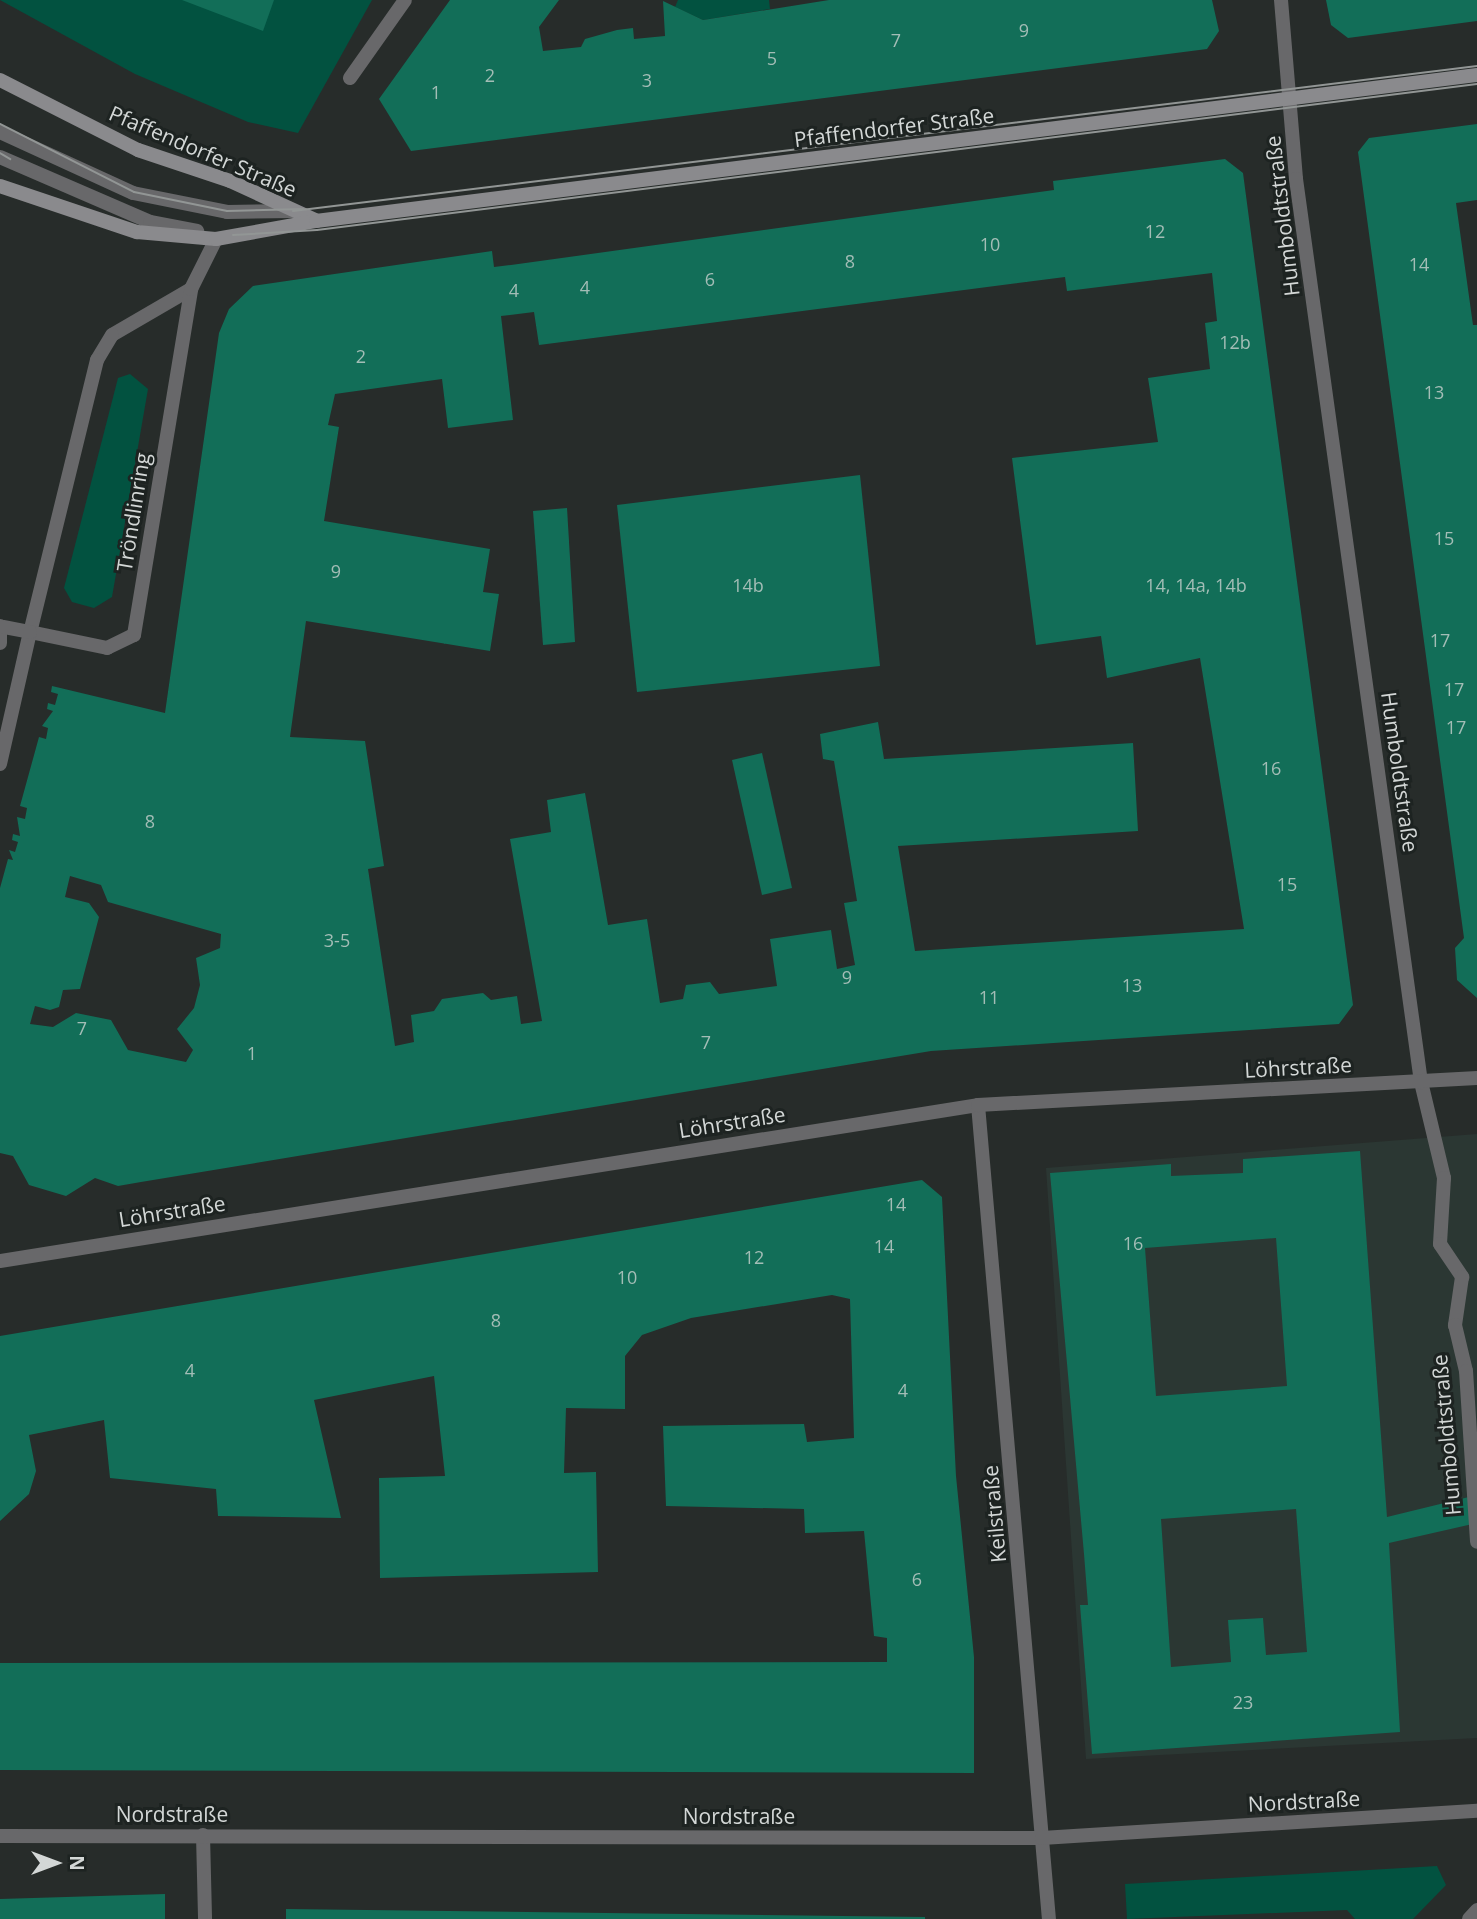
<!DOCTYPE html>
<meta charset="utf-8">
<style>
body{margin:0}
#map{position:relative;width:1477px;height:1919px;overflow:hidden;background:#272c2a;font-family:"Open Sans",sans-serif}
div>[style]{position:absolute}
.built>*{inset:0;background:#2b3733}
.green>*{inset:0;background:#025240}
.building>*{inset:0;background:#126e58}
.service>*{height:14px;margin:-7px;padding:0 7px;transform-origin:7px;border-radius:7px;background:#68686a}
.pedestrian>*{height:14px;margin:-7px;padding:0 7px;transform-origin:7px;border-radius:7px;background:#68686a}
.minor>*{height:14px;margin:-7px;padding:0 7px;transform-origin:7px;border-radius:7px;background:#68686a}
.secondary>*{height:14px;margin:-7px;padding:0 7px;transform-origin:7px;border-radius:7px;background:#8a8a8d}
.tram>*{height:2px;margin:-1px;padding:0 1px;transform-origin:1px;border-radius:1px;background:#929695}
span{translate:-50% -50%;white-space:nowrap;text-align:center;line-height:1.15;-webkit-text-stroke:6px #1d2321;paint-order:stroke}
.number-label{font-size:18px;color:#a3bdb6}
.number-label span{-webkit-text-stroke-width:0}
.street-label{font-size:21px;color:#d3d7d6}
.north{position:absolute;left:21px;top:1828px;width:70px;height:70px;-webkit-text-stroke:5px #1d2321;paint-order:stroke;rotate:90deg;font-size:19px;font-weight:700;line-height:28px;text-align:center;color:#d3d7d6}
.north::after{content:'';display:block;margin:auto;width:24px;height:32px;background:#d3d7d6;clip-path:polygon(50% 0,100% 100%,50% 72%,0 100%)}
</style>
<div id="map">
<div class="built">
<div style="clip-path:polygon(1477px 1134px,1477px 1738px,1086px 1759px,1046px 1168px)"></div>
</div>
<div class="green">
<div style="clip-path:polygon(0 0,372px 0,298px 133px,248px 122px,135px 74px)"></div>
<div style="clip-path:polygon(678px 0,769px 0,770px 9px,703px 20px,675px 7px)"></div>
<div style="clip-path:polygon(130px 374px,148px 389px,112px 597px,94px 608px,72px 602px,64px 588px,118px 378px)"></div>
<div style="clip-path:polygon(1437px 1866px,1446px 1885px,1413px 1919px,1355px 1919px,1347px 1910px,1127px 1919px,1125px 1884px)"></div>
</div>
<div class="building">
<div style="clip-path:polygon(182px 0,274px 0,263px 31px)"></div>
<div style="clip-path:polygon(450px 0,559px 0,539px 27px,543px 51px,581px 47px,585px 39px,617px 30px,633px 28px,634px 39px,665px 36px,663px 1px,703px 20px,829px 0,1212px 0,1219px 31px,1207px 49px,411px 151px,379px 99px)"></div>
<div style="clip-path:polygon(1326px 0,1477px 0,1477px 21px,1348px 38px,1331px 25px)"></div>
<div style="clip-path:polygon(1477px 124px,1477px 200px,1456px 203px,1473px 325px,1477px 325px,1477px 998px,1457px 980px,1455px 948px,1464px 938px,1358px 152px,1369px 138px)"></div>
<div style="clip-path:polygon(evenodd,1225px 159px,1243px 173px,1353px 1005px,1339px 1024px,931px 1051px,141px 1182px,118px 1186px,95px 1178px,66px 1196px,29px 1185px,13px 1156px,0 1153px,0 888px,8px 859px,13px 860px,9px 850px,15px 852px,18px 842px,12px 840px,13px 834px,20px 836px,17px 817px,25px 819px,27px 808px,20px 806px,39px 737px,46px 739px,48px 728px,42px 726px,53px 711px,47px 709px,48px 703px,55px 705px,58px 694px,51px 692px,52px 686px,165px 713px,219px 333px,229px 309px,253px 286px,492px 251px,494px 267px,511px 265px,1054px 190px,1053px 181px,1225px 159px,1212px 273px,1217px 321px,1205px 323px,1210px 369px,1148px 378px,1158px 442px,1012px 458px,1036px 645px,1101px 636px,1107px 678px,1200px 658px,1244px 929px,915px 951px,898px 846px,1138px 831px,1133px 743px,884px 759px,878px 722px,820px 734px,823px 759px,834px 761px,857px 901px,844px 903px,855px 965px,837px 969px,831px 930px,770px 939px,777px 986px,719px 994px,710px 982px,686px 985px,683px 999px,660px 1003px,647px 919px,608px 925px,585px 793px,547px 800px,551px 832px,510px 839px,542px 1021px,521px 1024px,517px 996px,491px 1000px,483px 993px,442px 999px,434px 1011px,411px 1015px,414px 1042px,395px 1046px,368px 869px,384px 866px,365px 741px,290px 737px,306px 621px,490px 651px,499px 594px,483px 592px,490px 549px,324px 521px,339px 427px,328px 425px,335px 394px,442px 379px,448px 428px,513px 420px,501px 316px,534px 312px,539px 345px,1065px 277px,1067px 291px,1212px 273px,1225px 159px,70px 876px,101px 885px,108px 902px,221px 934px,220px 948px,196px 958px,200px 985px,194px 1008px,177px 1029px,193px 1050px,186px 1062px,128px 1050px,111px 1020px,76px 1013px,53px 1027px,30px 1024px,35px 1006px,50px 1010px,59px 1007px,63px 990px,80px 989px,99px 917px,89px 903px,65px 897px,70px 876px)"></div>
<div style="clip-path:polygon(860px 475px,880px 666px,637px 692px,617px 505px)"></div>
<div style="clip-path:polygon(567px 508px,575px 642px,543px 645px,533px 511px)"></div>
<div style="clip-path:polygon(762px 753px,792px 888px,762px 895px,732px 760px)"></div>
<div style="clip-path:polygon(evenodd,1360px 1151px,1387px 1517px,1477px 1495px,1477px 1523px,1389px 1543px,1400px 1732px,1092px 1754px,1080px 1605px,1088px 1605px,1084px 1554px,1050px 1173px,1171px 1164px,1171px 1176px,1243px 1173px,1243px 1159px,1360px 1151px,1276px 1238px,1287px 1386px,1156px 1396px,1145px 1248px,1276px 1238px,1360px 1151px,1296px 1509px,1307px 1652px,1266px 1655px,1263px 1618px,1228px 1620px,1231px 1662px,1171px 1667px,1161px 1519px,1296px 1509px)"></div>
<div style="clip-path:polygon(922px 1180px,942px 1197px,956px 1476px,974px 1657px,974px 1773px,0 1770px,0 1663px,887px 1662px,887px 1638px,874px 1636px,864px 1531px,805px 1533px,804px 1509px,666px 1506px,663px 1426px,804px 1424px,807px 1442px,854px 1438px,850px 1299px,832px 1295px,691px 1318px,642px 1335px,625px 1356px,625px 1409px,566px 1408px,564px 1473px,596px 1472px,598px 1572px,380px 1578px,379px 1478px,445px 1476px,434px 1376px,314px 1400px,341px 1518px,218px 1516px,216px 1489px,110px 1478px,104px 1420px,29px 1435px,36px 1471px,29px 1494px,0 1521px,0 1336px)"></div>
<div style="clip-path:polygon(165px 1894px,165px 1919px,0 1919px,0 1899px)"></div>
<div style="clip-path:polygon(286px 1909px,925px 1917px,925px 1919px,286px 1919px)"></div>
</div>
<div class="service">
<div style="left:0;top:132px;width:146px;rotate:24.6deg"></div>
<div style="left:133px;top:193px;width:96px;rotate:11.4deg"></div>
<div style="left:227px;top:212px;width:66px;rotate:-0.9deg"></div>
<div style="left:0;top:157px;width:163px;rotate:23.4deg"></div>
<div style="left:150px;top:222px;width:48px;rotate:10.8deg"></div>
<div style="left:0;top:626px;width:17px;rotate:90deg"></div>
<div style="left:1469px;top:1919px;width:12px;rotate:-48deg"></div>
</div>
<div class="pedestrian">
<div style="left:191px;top:289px;width:91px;rotate:149.8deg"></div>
<div style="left:112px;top:335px;width:29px;rotate:121deg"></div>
<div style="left:97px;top:360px;width:280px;rotate:103.8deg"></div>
<div style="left:30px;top:632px;width:79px;rotate:11.7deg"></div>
<div style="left:107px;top:648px;width:30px;rotate:-26deg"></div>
<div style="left:134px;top:635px;width:351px;rotate:-80.6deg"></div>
<div style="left:191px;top:289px;width:56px;rotate:-63.4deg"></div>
<div style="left:0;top:764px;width:135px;rotate:-77.2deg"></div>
<div style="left:30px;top:632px;width:26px;rotate:-169deg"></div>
<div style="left:1421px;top:1082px;width:99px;rotate:76.5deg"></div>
<div style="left:1444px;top:1178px;width:66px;rotate:93.5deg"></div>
<div style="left:1440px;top:1244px;width:40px;rotate:56deg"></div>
<div style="left:1462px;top:1277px;width:49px;rotate:98.3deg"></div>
<div style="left:1455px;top:1325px;width:47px;rotate:76.6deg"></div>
<div style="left:1466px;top:1371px;width:171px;rotate:86.3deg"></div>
</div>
<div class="minor">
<div style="left:1281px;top:0;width:180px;rotate:85.2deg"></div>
<div style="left:1296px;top:179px;width:912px;rotate:82.12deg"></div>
<div style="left:350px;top:78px;width:95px;rotate:-54.8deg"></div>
<div style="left:978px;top:1105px;width:817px;rotate:85.02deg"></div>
<div style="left:0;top:1261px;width:990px;rotate:-9.06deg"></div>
<div style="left:978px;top:1105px;width:500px;rotate:-3.1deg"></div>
<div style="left:203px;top:1835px;width:84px;rotate:88.6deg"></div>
<div style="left:0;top:1836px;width:1042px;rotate:0.11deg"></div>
<div style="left:1042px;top:1838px;width:436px;rotate:-3.6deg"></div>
</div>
<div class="secondary">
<div style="left:0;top:80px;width:155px;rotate:26.9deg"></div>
<div style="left:138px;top:150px;width:97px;rotate:18.6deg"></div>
<div style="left:230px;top:181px;width:94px;rotate:24.6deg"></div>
<div style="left:0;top:186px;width:145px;rotate:18.6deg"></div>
<div style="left:137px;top:232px;width:79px;rotate:5.1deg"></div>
<div style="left:216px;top:239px;width:102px;rotate:-10.2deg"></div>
<div style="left:316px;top:221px;width:1170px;rotate:-7.17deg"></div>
</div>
<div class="tram">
<div style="left:0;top:124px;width:150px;rotate:26.9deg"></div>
<div style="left:134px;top:192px;width:95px;rotate:11.5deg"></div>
<div style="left:227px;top:211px;width:76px;rotate:-1.5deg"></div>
<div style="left:0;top:153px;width:12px;rotate:31deg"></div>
<div style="left:293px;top:211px;width:1193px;rotate:-6.98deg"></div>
<div style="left:233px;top:235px;width:84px;rotate:-3.4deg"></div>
<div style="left:317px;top:230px;width:1169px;rotate:-7.17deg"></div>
</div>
<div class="number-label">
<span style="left:1024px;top:30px">9</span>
<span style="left:896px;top:40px">7</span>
<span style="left:772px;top:58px">5</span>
<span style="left:490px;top:75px">2</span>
<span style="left:647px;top:80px">3</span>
<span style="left:436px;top:92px">1</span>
<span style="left:1155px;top:231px">12</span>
<span style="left:990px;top:244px">10</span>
<span style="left:850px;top:261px">8</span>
<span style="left:1419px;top:264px">14</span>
<span style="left:710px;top:279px">6</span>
<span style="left:585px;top:287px">4</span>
<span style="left:514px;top:290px">4</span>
<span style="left:1235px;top:342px">12b</span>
<span style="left:361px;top:356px">2</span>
<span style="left:1434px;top:392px">13</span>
<span style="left:1444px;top:538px">15</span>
<span style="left:336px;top:571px">9</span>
<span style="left:748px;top:585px">14b</span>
<span style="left:1196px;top:585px">14, 14a, 14b</span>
<span style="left:1440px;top:640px">17</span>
<span style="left:1454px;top:689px">17</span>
<span style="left:1456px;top:727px">17</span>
<span style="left:1271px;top:768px">16</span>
<span style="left:150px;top:821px">8</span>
<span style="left:1287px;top:884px">15</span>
<span style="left:337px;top:940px">3-5</span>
<span style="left:847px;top:977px">9</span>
<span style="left:1132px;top:985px">13</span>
<span style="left:989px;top:997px">11</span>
<span style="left:82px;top:1028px">7</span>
<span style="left:706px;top:1042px">7</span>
<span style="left:252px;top:1053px">1</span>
<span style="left:896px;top:1204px">14</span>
<span style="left:1133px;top:1243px">16</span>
<span style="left:884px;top:1246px">14</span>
<span style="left:754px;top:1257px">12</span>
<span style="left:627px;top:1277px">10</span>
<span style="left:496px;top:1320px">8</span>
<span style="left:190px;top:1370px">4</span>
<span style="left:903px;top:1390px">4</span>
<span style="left:917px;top:1579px">6</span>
<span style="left:1243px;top:1702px">23</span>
</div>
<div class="street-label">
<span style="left:894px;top:127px;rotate:-7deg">Pfaffendorfer Straße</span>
<span style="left:203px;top:151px;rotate:23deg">Pfaffendorfer Straße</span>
<span style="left:1282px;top:216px;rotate:-97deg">Humboldtstraße</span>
<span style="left:133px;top:512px;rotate:-81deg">Tröndlinring</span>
<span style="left:1400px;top:772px;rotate:82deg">Humboldtstraße</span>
<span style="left:1298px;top:1067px;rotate:-3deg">Löhrstraße</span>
<span style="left:732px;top:1122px;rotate:-9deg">Löhrstraße</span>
<span style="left:172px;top:1211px;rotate:-9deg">Löhrstraße</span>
<span style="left:1446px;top:1435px;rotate:-95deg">Humboldtstraße</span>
<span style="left:994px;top:1514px;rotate:-95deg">Keilstraße</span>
<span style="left:1304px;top:1801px;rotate:-3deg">Nordstraße</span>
<span style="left:172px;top:1814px">Nordstraße</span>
<span style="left:739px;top:1816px">Nordstraße</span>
</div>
<div class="north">N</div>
</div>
